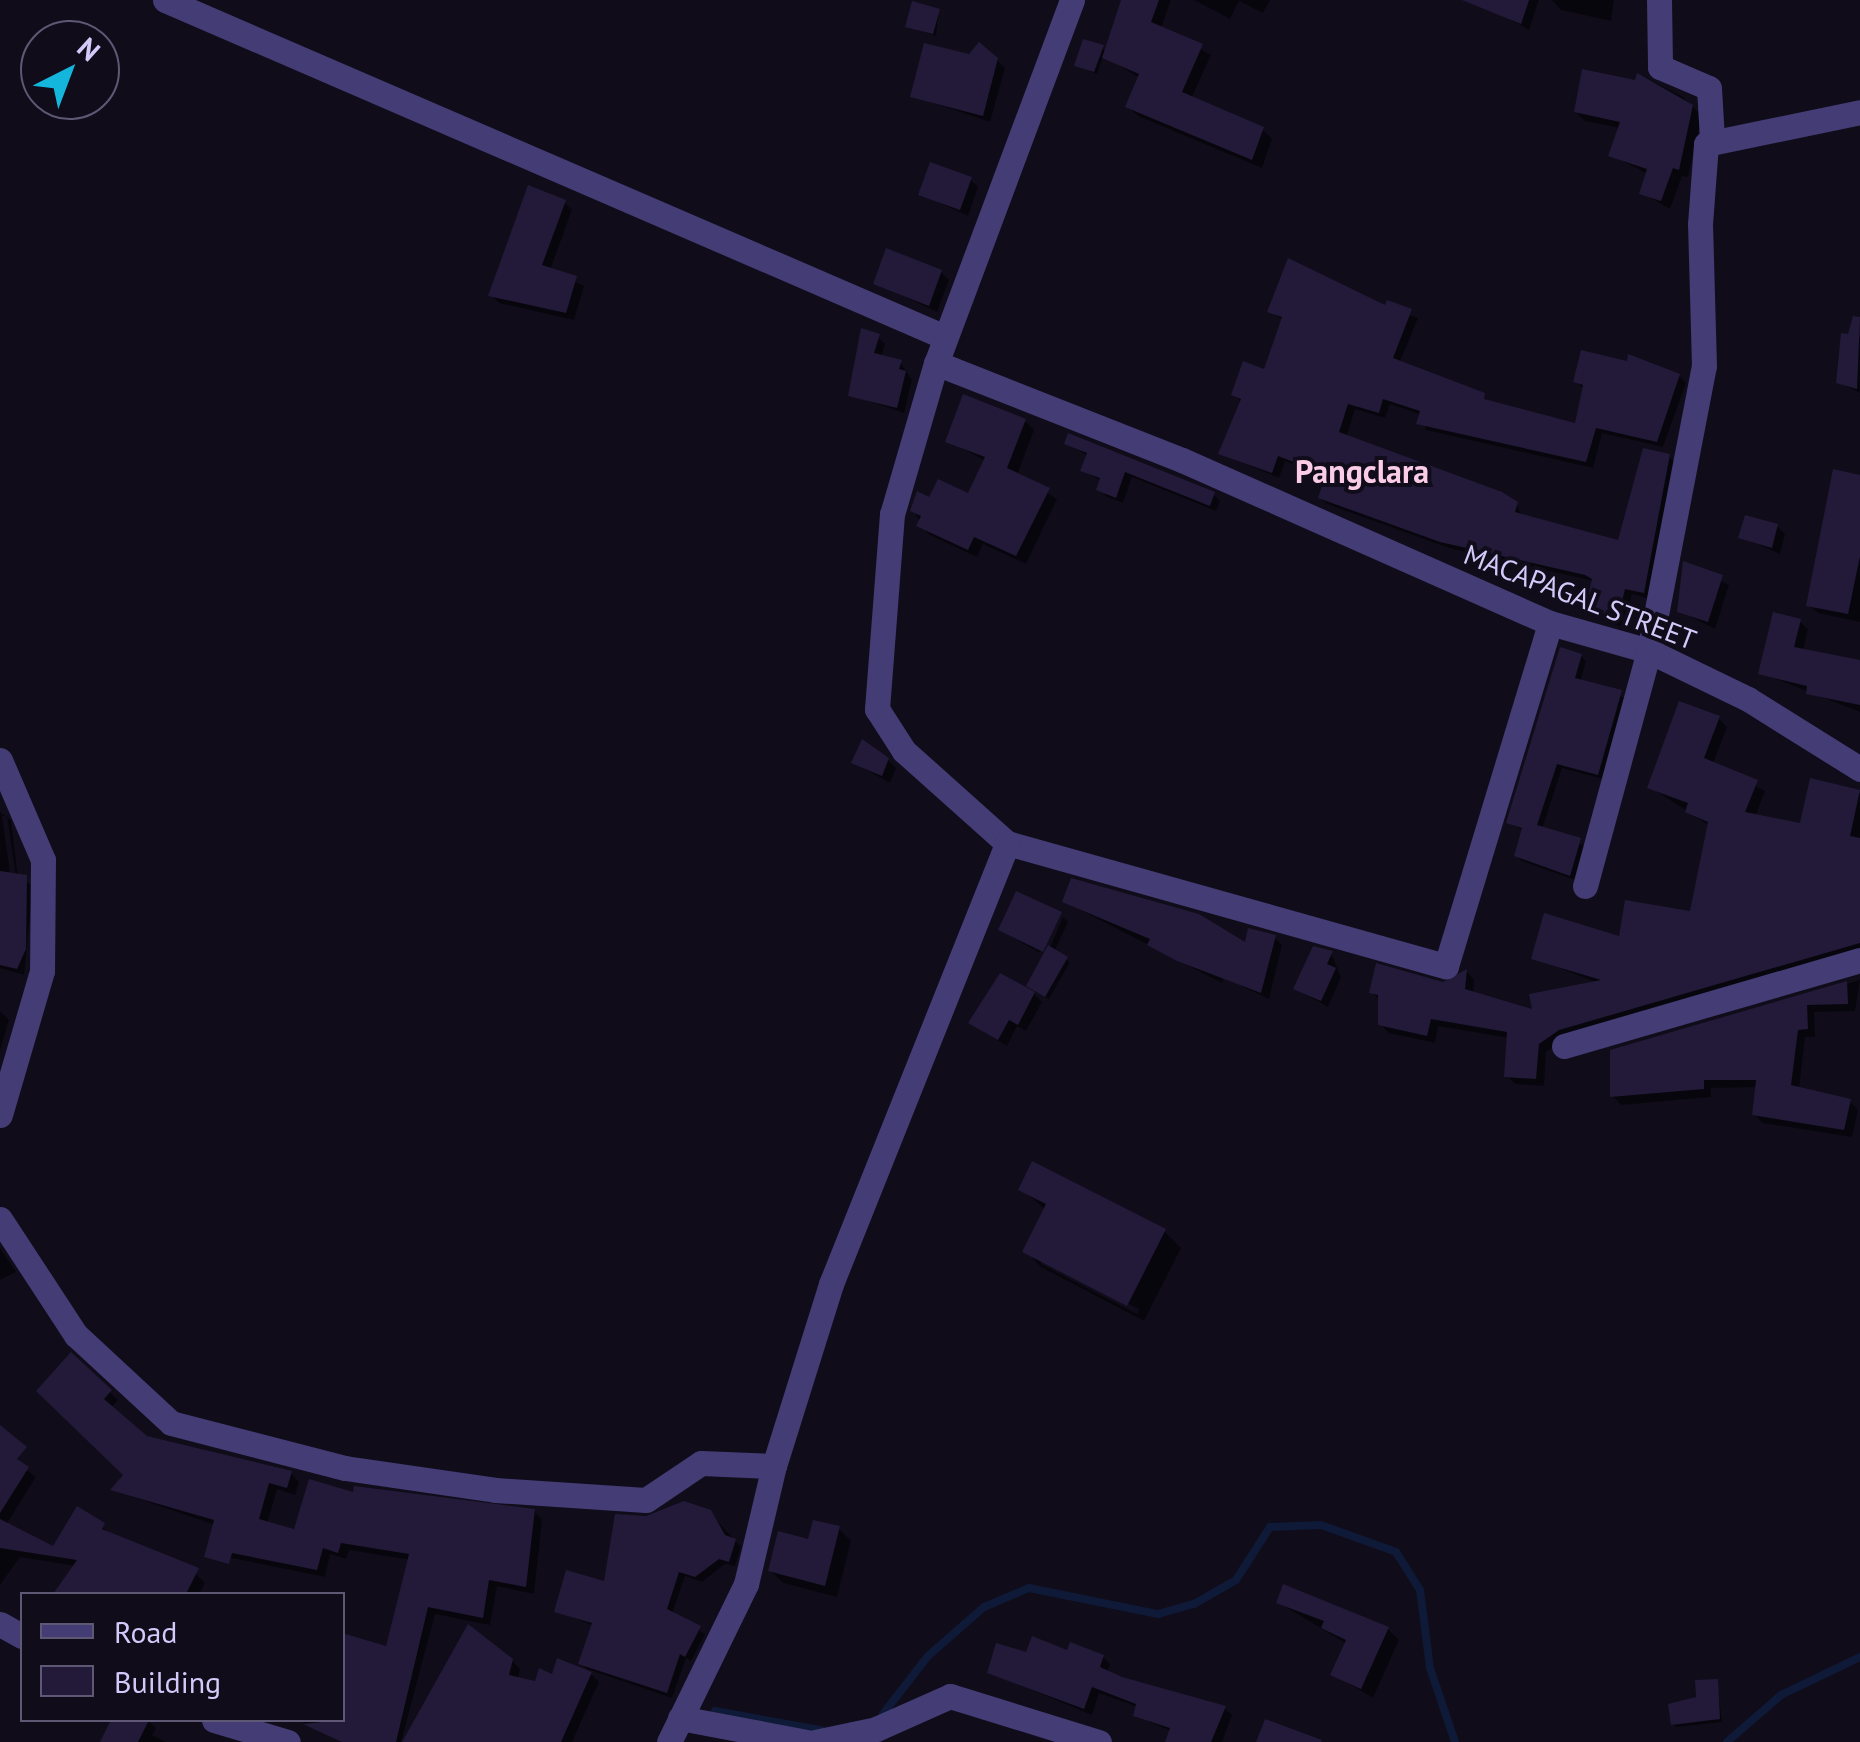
<!DOCTYPE html>
<style>
body{margin:0}
#map{position:relative;width:1860px;height:1742px;overflow:hidden;background:#100c1a;font-family:"PT Sans",sans-serif}
div>[style]{position:absolute}
.shadow>*{inset:0;background:#0007}
.stream>*{height:8px;margin:-4px;padding:0 4px;transform-origin:4px;border-radius:4px;background:#0e1a37}
.building>*{inset:0;background:#231a39}
.minor>*{height:25px;margin:-12.5px;padding:0 12.5px;transform-origin:12.5px;border-radius:12.5px;background:#433c75}
span{translate:-50% -50%;white-space:nowrap;text-align:center;line-height:1.15;-webkit-text-stroke:8px #100c1a;paint-order:stroke}
.street-label{font-size:28px;color:#d4cafa}
.quarter-label{font-size:32px;color:#facce5;font-weight:700}
.legend{position:absolute;left:20px;top:1592px;width:325px;height:130px;box-sizing:border-box;background:#100c1a;border:2px solid #5e5874;margin:0;padding:12px 18px;list-style:none;font-size:30px;color:#d4cafa}
.legend li{display:flex;align-items:center;gap:20px;height:50px}
.legend b{width:50px;border:2px solid #5e5874}
.north{position:absolute;left:20px;top:20px;width:100px;height:100px;box-sizing:border-box;background:#100c1a;border:2px solid #5e5874;border-radius:50%;rotate:42deg;font-size:28px;font-weight:700;line-height:40px;text-align:center;color:#d4cafa}
.north::after{content:'';display:block;margin:auto;width:35px;height:45px;background:#15b6db;clip-path:polygon(50% 0,100% 100%,50% 72%,0 100%)}
</style>
<div id="map">
<div class="shadow">
<div style="clip-path:polygon(1124px 0,1171px 0,1161px 28px,1211px 55px,1191px 99px,1263px 130px,1272px 139px,1262px 168px,1138px 116px,1128px 107px,1140px 78px,1103px 56px,1097px 74px,1076px 66px,1102px 48px,1107px 52px)"></div>
<div style="clip-path:polygon(1194px 0,1270px 0,1263px 13px,1239px 1px,1230px 19px)"></div>
<div style="clip-path:polygon(1474px 0,1539px 0,1529px 30px)"></div>
<div style="clip-path:polygon(1552px 0,1614px 0,1611px 21px,1561px 10px)"></div>
<div style="clip-path:polygon(939px 11px,936px 36px,908px 26px)"></div>
<div style="clip-path:polygon(997px 60px,1005px 68px,990px 122px,913px 96px)"></div>
<div style="clip-path:polygon(1646px 78px,1683px 97px,1702px 116px,1688px 177px,1682px 176px,1670px 209px,1642px 193px,1648px 174px,1611px 155px,1621px 128px,1585px 121px,1576px 112px)"></div>
<div style="clip-path:polygon(970px 179px,978px 187px,968px 216px,921px 194px)"></div>
<div style="clip-path:polygon(564px 202px,572px 210px,550px 270px,584px 286px,574px 320px,499px 303px,491px 295px)"></div>
<div style="clip-path:polygon(941px 272px,949px 280px,937px 312px,876px 283px)"></div>
<div style="clip-path:polygon(1386px 308px,1418px 318px,1399px 364px,1491px 402px,1577px 426px,1583px 388px,1576px 382px,1679px 376px,1686px 383px,1663px 447px,1602px 433px,1593px 468px,1426px 430px,1422px 415px,1390px 404px,1385px 418px,1355px 409px,1346px 438px,1516px 503px,1522px 516px,1620px 543px,1669px 457px,1676px 464px,1650px 599px,1632px 594px,1624px 628px,1587px 613px,1594px 581px,1449px 548px,1327px 504px,1320px 498px,1328px 477px,1285px 461px,1279px 478px,1221px 454px,1242px 403px,1234px 394px,1265px 372px,1283px 320px,1270px 311px)"></div>
<div style="clip-path:polygon(1843px 336px,1860px 338px,1860px 393px,1838px 382px)"></div>
<div style="clip-path:polygon(878px 337px,885px 344px,881px 358px,900px 362px,912px 380px,904px 413px,851px 395px)"></div>
<div style="clip-path:polygon(1025px 421px,1034px 430px,1017px 475px,1057px 499px,1026px 564px,983px 544px,977px 557px,928px 534px,913px 510px,931px 500px,970px 497px,986px 461px,948px 441px)"></div>
<div style="clip-path:polygon(1067px 443px,1214px 495px,1220px 501px,1216px 511px,1132px 477px,1123px 503px,1105px 496px,1101px 481px,1083px 470px,1088px 456px)"></div>
<div style="clip-path:polygon(1860px 477px,1860px 622px,1818px 613px,1809px 605px)"></div>
<div style="clip-path:polygon(1777px 526px,1785px 534px,1780px 554px,1741px 537px)"></div>
<div style="clip-path:polygon(1685px 564px,1729px 585px,1715px 629px,1679px 611px)"></div>
<div style="clip-path:polygon(1799px 621px,1808px 629px,1803px 651px,1860px 663px,1860px 712px,1761px 673px)"></div>
<div style="clip-path:polygon(1581px 656px,1586px 661px,1580px 682px,1626px 698px,1603px 779px,1562px 768px,1542px 829px,1585px 846px,1575px 880px,1522px 861px,1517px 856px,1524px 831px,1509px 822px)"></div>
<div style="clip-path:polygon(1718px 718px,1727px 727px,1713px 764px,1765px 791px,1755px 817px,1802px 826px,1860px 793px,1860px 953px,1568px 1038px,1546px 1052px,1544px 1086px,1515px 1084px,1507px 1076px,1509px 1038px,1438px 1026px,1435px 1043px,1389px 1033px,1380px 1024px,1380px 1001px,1372px 992px,1443px 984px,1467px 972px,1474px 980px,1473px 994px,1535px 1012px,1598px 983px,1534px 958px,1621px 939px,1692px 914px,1710px 826px,1650px 787px)"></div>
<div style="clip-path:polygon(888px 760px,896px 768px,890px 783px,854px 763px)"></div>
<div style="clip-path:polygon(evenodd,0 812px,11px 820px,18px 877px,33px 886px,24px 975px,0 968px,0 812px,2px 816px,7px 816px,17px 885px,12px 886px,2px 816px)"></div>
<div style="clip-path:polygon(1065px 902px,1247px 946px,1274px 937px,1282px 945px,1269px 999px,1224px 978px,1222px 983px)"></div>
<div style="clip-path:polygon(1058px 914px,1040px 953px,1000px 930px)"></div>
<div style="clip-path:polygon(1063px 917px,1068px 922px,1054px 952px,1070px 962px,1049px 999px,1032px 989px)"></div>
<div style="clip-path:polygon(1331px 953px,1341px 977px,1328px 1007px,1296px 989px)"></div>
<div style="clip-path:polygon(1860px 980px,1855px 1011px,1814px 1012px,1815px 1037px,1805px 1037px,1799px 1089px,1849px 1101px,1858px 1110px,1852px 1137px,1763px 1123px,1754px 1114px,1757px 1087px,1711px 1088px,1711px 1097px,1621px 1105px,1613px 1096px,1612px 1052px)"></div>
<div style="clip-path:polygon(1034px 994px,1042px 1002px,1026px 1031px,1017px 1026px,1007px 1046px,971px 1023px)"></div>
<div style="clip-path:polygon(0 1011px,9px 1020px,0 1051px)"></div>
<div style="clip-path:polygon(evenodd,1021px 1189px,1164px 1231px,1181px 1248px,1144px 1321px,1041px 1267px,1025px 1251px,1046px 1210px,1021px 1189px,1041px 1259px,1139px 1309px,1137px 1314px,1041px 1264px,1041px 1259px)"></div>
<div style="clip-path:polygon(0 1248px,16px 1272px,0 1280px)"></div>
<div style="clip-path:polygon(71px 1356px,118px 1400px,111px 1408px,146px 1438px,291px 1473px,299px 1482px,295px 1495px,277px 1489px,267px 1524px,296px 1532px,355px 1495px,534px 1511px,542px 1520px,534px 1594px,497px 1586px,490px 1625px,435px 1614px,401px 1742px,351px 1742px,296px 1720px,342px 1720px,388px 1649px,411px 1560px,349px 1550px,346px 1559px,330px 1554px,325px 1577px,217px 1555px,215px 1525px,113px 1490px,126px 1475px)"></div>
<div style="clip-path:polygon(6px 1454px,36px 1477px,6px 1525px,54px 1549px,78px 1509px,132px 1550px,101px 1594px,56px 1594px,76px 1566px,20px 1557px,0 1585px,0 1463px)"></div>
<div style="clip-path:polygon(709px 1512px,741px 1547px,735px 1566px,725px 1564px,702px 1582px,685px 1576px,672px 1614px,705px 1634px,691px 1661px,686px 1658px,672px 1698px,587px 1669px,581px 1663px,594px 1626px,557px 1611px,606px 1584px,647px 1519px)"></div>
<div style="clip-path:polygon(839px 1529px,851px 1541px,837px 1597px,783px 1583px,771px 1571px)"></div>
<div style="clip-path:polygon(139px 1549px,196px 1574px,205px 1583px,199px 1594px,121px 1594px)"></div>
<div style="clip-path:polygon(1279px 1603px,1388px 1629px,1399px 1640px,1373px 1698px,1333px 1674px,1347px 1644px)"></div>
<div style="clip-path:polygon(1027px 1655px,1103px 1657px,1110px 1664px,1107px 1673px,1224px 1708px,1232px 1715px,1222px 1742px,1171px 1742px,1171px 1731px,1135px 1716px,1138px 1707px,1099px 1693px,1092px 1715px,989px 1672px)"></div>
<div style="clip-path:polygon(511px 1660px,520px 1669px,518px 1680px,537px 1684px,591px 1674px,599px 1682px,572px 1742px,405px 1742px)"></div>
<div style="clip-path:polygon(1717px 1681px,1722px 1722px,1676px 1727px,1673px 1724px)"></div>
<div style="clip-path:polygon(114px 1720px,148px 1720px,156px 1728px,152px 1735px,166px 1742px,105px 1742px)"></div>
</div>
<div class="stream">
<div style="left:715px;top:1711px;width:108px;rotate:10.2deg"></div>
<div style="left:883px;top:1714px;width:73px;rotate:-52.2deg"></div>
<div style="left:928px;top:1656px;width:74px;rotate:-41.2deg"></div>
<div style="left:984px;top:1607px;width:49px;rotate:-22.9deg"></div>
<div style="left:1029px;top:1588px;width:132px;rotate:11.4deg"></div>
<div style="left:1158px;top:1614px;width:37px;rotate:-16deg"></div>
<div style="left:1194px;top:1604px;width:48px;rotate:-29.7deg"></div>
<div style="left:1236px;top:1580px;width:63px;rotate:-57.3deg"></div>
<div style="left:1270px;top:1527px;width:51px;rotate:-2.2deg"></div>
<div style="left:1321px;top:1525px;width:80px;rotate:19.8deg"></div>
<div style="left:1396px;top:1552px;width:45px;rotate:57.7deg"></div>
<div style="left:1420px;top:1590px;width:79px;rotate:82.7deg"></div>
<div style="left:1430px;top:1668px;width:78px;rotate:71.3deg"></div>
<div style="left:1727px;top:1742px;width:72px;rotate:-41deg"></div>
<div style="left:1781px;top:1695px;width:88px;rotate:-25.7deg"></div>
</div>
<div class="building">
<div style="clip-path:polygon(1121px 0,1159px 0,1151px 22px,1203px 44px,1182px 92px,1264px 127px,1252px 160px,1125px 107px,1139px 74px,1102px 58px)"></div>
<div style="clip-path:polygon(1462px 0,1529px 0,1521px 24px)"></div>
<div style="clip-path:polygon(912px 1px,940px 9px,933px 34px,905px 27px)"></div>
<div style="clip-path:polygon(1083px 39px,1104px 45px,1094px 72px,1074px 66px)"></div>
<div style="clip-path:polygon(979px 42px,998px 58px,983px 116px,910px 97px,924px 43px,969px 54px)"></div>
<div style="clip-path:polygon(1582px 69px,1635px 80px,1637px 73px,1693px 105px,1679px 170px,1673px 168px,1661px 201px,1639px 194px,1647px 169px,1608px 156px,1620px 122px,1574px 112px)"></div>
<div style="clip-path:polygon(930px 162px,972px 177px,960px 210px,918px 195px)"></div>
<div style="clip-path:polygon(528px 185px,566px 200px,542px 265px,577px 276px,566px 313px,488px 296px)"></div>
<div style="clip-path:polygon(886px 248px,942px 270px,929px 306px,873px 284px)"></div>
<div style="clip-path:polygon(1288px 258px,1385px 305px,1387px 300px,1412px 309px,1393px 358px,1485px 393px,1484px 399px,1575px 423px,1583px 385px,1573px 382px,1581px 350px,1627px 361px,1628px 354px,1680px 374px,1657px 442px,1596px 428px,1586px 462px,1416px 424px,1420px 411px,1383px 399px,1379px 413px,1348px 404px,1339px 432px,1502px 492px,1518px 502px,1515px 512px,1618px 540px,1643px 448px,1670px 454px,1644px 593px,1625px 589px,1617px 622px,1584px 614px,1592px 579px,1585px 575px,1440px 542px,1318px 498px,1326px 474px,1278px 456px,1272px 473px,1218px 454px,1241px 399px,1231px 395px,1243px 361px,1264px 369px,1282px 317px,1267px 312px)"></div>
<div style="clip-path:polygon(1853px 316px,1860px 317px,1857px 389px,1836px 383px,1841px 333px,1848px 334px)"></div>
<div style="clip-path:polygon(861px 328px,880px 334px,874px 353px,902px 360px,899px 369px,906px 371px,897px 408px,848px 396px)"></div>
<div style="clip-path:polygon(963px 394px,1026px 419px,1007px 468px,1050px 488px,1016px 556px,974px 537px,968px 550px,916px 526px,921px 516px,910px 511px,917px 491px,929px 497px,938px 479px,968px 493px,985px 457px,945px 442px)"></div>
<div style="clip-path:polygon(1068px 433px,1215px 492px,1210px 506px,1125px 472px,1116px 498px,1096px 490px,1100px 478px,1080px 471px,1087px 453px,1064px 444px)"></div>
<div style="clip-path:polygon(1833px 469px,1860px 475px,1860px 556px,1848px 614px,1806px 606px)"></div>
<div style="clip-path:polygon(1745px 515px,1778px 524px,1772px 548px,1738px 538px)"></div>
<div style="clip-path:polygon(1683px 561px,1723px 575px,1708px 622px,1677px 612px)"></div>
<div style="clip-path:polygon(1773px 612px,1801px 619px,1794px 647px,1860px 660px,1860px 705px,1806px 694px,1807px 686px,1758px 674px)"></div>
<div style="clip-path:polygon(1560px 647px,1582px 654px,1575px 678px,1622px 690px,1598px 775px,1557px 764px,1537px 825px,1581px 838px,1570px 876px,1514px 856px,1522px 828px,1506px 823px)"></div>
<div style="clip-path:polygon(1679px 701px,1720px 716px,1704px 758px,1758px 780px,1745px 812px,1800px 823px,1810px 778px,1860px 790px,1850px 836px,1860px 838px,1860px 943px,1559px 1030px,1539px 1044px,1536px 1079px,1504px 1077px,1507px 1032px,1431px 1019px,1427px 1036px,1378px 1025px,1378px 995px,1369px 993px,1376px 963px,1443px 982px,1467px 969px,1465px 989px,1532px 1009px,1529px 994px,1601px 980px,1531px 959px,1544px 913px,1619px 936px,1625px 900px,1690px 911px,1708px 822px,1685px 812px,1688px 803px,1647px 788px)"></div>
<div style="clip-path:polygon(862px 739px,889px 758px,882px 776px,851px 763px)"></div>
<div style="clip-path:polygon(0 871px,27px 875px,26px 949px,17px 969px,0 965px)"></div>
<div style="clip-path:polygon(1071px 878px,1199px 914px,1245px 942px,1248px 928px,1276px 935px,1261px 993px,1177px 961px,1147px 945px,1150px 939px,1062px 902px)"></div>
<div style="clip-path:polygon(1016px 891px,1062px 912px,1043px 952px,998px 930px)"></div>
<div style="clip-path:polygon(1048px 945px,1068px 957px,1045px 997px,1026px 986px)"></div>
<div style="clip-path:polygon(1313px 946px,1333px 951px,1327px 964px,1336px 968px,1321px 1001px,1293px 989px)"></div>
<div style="clip-path:polygon(1000px 973px,1035px 992px,1018px 1025px,1009px 1020px,998px 1040px,968px 1023px)"></div>
<div style="clip-path:polygon(1847px 981px,1848px 1004px,1807px 1005px,1808px 1029px,1798px 1030px,1791px 1085px,1851px 1099px,1844px 1130px,1752px 1115px,1756px 1080px,1704px 1080px,1704px 1089px,1610px 1097px,1610px 1050px)"></div>
<div style="clip-path:polygon(1032px 1161px,1166px 1229px,1127px 1306px,1022px 1252px,1046px 1204px,1018px 1190px)"></div>
<div style="clip-path:polygon(71px 1352px,112px 1390px,104px 1399px,147px 1436px,292px 1471px,287px 1488px,269px 1483px,259px 1519px,294px 1529px,309px 1479px,353px 1492px,354px 1486px,535px 1509px,526px 1587px,489px 1580px,483px 1618px,428px 1607px,396px 1742px,342px 1742px,303px 1724px,342px 1720px,342px 1633px,386px 1646px,409px 1554px,341px 1543px,338px 1553px,323px 1548px,317px 1570px,232px 1553px,229px 1564px,204px 1557px,214px 1520px,110px 1490px,123px 1475px,36px 1391px)"></div>
<div style="clip-path:polygon(0 1425px,27px 1447px,17px 1459px,29px 1467px,0 1513px)"></div>
<div style="clip-path:polygon(684px 1501px,711px 1510px,725px 1535px,736px 1539px,729px 1562px,719px 1559px,695px 1577px,679px 1572px,667px 1609px,701px 1626px,685px 1657px,680px 1654px,667px 1693px,578px 1664px,592px 1623px,554px 1612px,566px 1570px,604px 1581px,615px 1514px,646px 1516px)"></div>
<div style="clip-path:polygon(77px 1506px,105px 1523px,102px 1529px,199px 1568px,186px 1594px,53px 1594px,77px 1560px,0 1548px,0 1519px,53px 1546px)"></div>
<div style="clip-path:polygon(813px 1520px,840px 1526px,825px 1586px,768px 1571px,778px 1531px,808px 1539px)"></div>
<div style="clip-path:polygon(1283px 1584px,1389px 1627px,1361px 1689px,1330px 1675px,1346px 1640px,1321px 1628px,1324px 1621px,1276px 1603px)"></div>
<div style="clip-path:polygon(468px 1624px,513px 1659px,509px 1675px,535px 1681px,539px 1668px,552px 1674px,557px 1658px,592px 1672px,561px 1742px,402px 1742px)"></div>
<div style="clip-path:polygon(1032px 1636px,1067px 1650px,1070px 1642px,1104px 1655px,1100px 1667px,1122px 1677px,1226px 1706px,1211px 1742px,1165px 1742px,1170px 1728px,1133px 1716px,1136px 1704px,1092px 1687px,1084px 1709px,987px 1673px,996px 1643px,1026px 1652px)"></div>
<div style="clip-path:polygon(1718px 1679px,1720px 1719px,1671px 1725px,1668px 1704px,1696px 1697px,1695px 1680px)"></div>
<div style="clip-path:polygon(1265px 1719px,1322px 1740px,1321px 1742px,1256px 1742px)"></div>
<div style="clip-path:polygon(111px 1720px,149px 1720px,138px 1742px,100px 1742px)"></div>
</div>
<div class="minor">
<div style="left:165px;top:0;width:850px;rotate:23.37deg"></div>
<div style="left:1072px;top:0;width:388px;rotate:110.5deg"></div>
<div style="left:936px;top:363px;width:157px;rotate:106.2deg"></div>
<div style="left:892px;top:514px;width:196px;rotate:94.4deg"></div>
<div style="left:877px;top:709px;width:50px;rotate:57.3deg"></div>
<div style="left:904px;top:751px;width:138px;rotate:41.8deg"></div>
<div style="left:1007px;top:843px;width:456px;rotate:15.7deg"></div>
<div style="left:1446px;top:966px;width:358px;rotate:-73.1deg"></div>
<div style="left:1659px;top:0;width:67px;rotate:89.1deg"></div>
<div style="left:1660px;top:67px;width:53px;rotate:23.2deg"></div>
<div style="left:1709px;top:88px;width:51px;rotate:86.6deg"></div>
<div style="left:936px;top:363px;width:264px;rotate:21.5deg"></div>
<div style="left:1182px;top:460px;width:402px;rotate:23.9deg"></div>
<div style="left:1550px;top:623px;width:103px;rotate:15.8deg"></div>
<div style="left:1649px;top:651px;width:110px;rotate:25.9deg"></div>
<div style="left:1748px;top:699px;width:132px;rotate:32deg"></div>
<div style="left:0;top:760px;width:109px;rotate:66.7deg"></div>
<div style="left:43px;top:860px;width:111px;rotate:90.5deg"></div>
<div style="left:42px;top:971px;width:150px;rotate:106.3deg"></div>
<div style="left:1585px;top:886px;width:244px;rotate:-74.8deg"></div>
<div style="left:1649px;top:651px;width:290px;rotate:-79.1deg"></div>
<div style="left:1704px;top:366px;width:142px;rotate:-91.6deg"></div>
<div style="left:1700px;top:224px;width:80px;rotate:-85.7deg"></div>
<div style="left:1706px;top:144px;width:157px;rotate:-11.7deg"></div>
<div style="left:1564px;top:1046px;width:308px;rotate:-16.2deg"></div>
<div style="left:0;top:1219px;width:139px;rotate:56.8deg"></div>
<div style="left:76px;top:1335px;width:129px;rotate:42.8deg"></div>
<div style="left:171px;top:1423px;width:180px;rotate:14.5deg"></div>
<div style="left:345px;top:1468px;width:152px;rotate:8.3deg"></div>
<div style="left:495px;top:1490px;width:151px;rotate:3.8deg"></div>
<div style="left:646px;top:1500px;width:66px;rotate:-33.9deg"></div>
<div style="left:701px;top:1463px;width:73px;rotate:2.4deg"></div>
<div style="left:0;top:1624px;width:25px;rotate:29deg"></div>
<div style="left:680px;top:1718px;width:129px;rotate:10.7deg"></div>
<div style="left:214px;top:1720px;width:77px;rotate:16.6deg"></div>
<div style="left:669px;top:1742px;width:176px;rotate:-64deg"></div>
<div style="left:746px;top:1584px;width:121px;rotate:-76.7deg"></div>
<div style="left:774px;top:1466px;width:191px;rotate:-72.6deg"></div>
<div style="left:831px;top:1284px;width:475px;rotate:-68.2deg"></div>
<div style="left:815px;top:1742px;width:62px;rotate:-12deg"></div>
<div style="left:876px;top:1729px;width:81px;rotate:-24deg"></div>
<div style="left:950px;top:1696px;width:156px;rotate:17.2deg"></div>
</div>
<div class="street-label">
<span style="left:1580px;top:597px;rotate:21deg">MACAPAGAL STREET</span>
</div>
<div class="quarter-label">
<span style="left:1362px;top:471px">Pangclara</span>
</div>
<ul class="legend">
<li><b style="height:12px;background:#433c75"></b>Road</li>
<li><b style="height:28px;background:#231a39"></b>Building</li>
</ul>
<div class="north">N</div>
</div>
